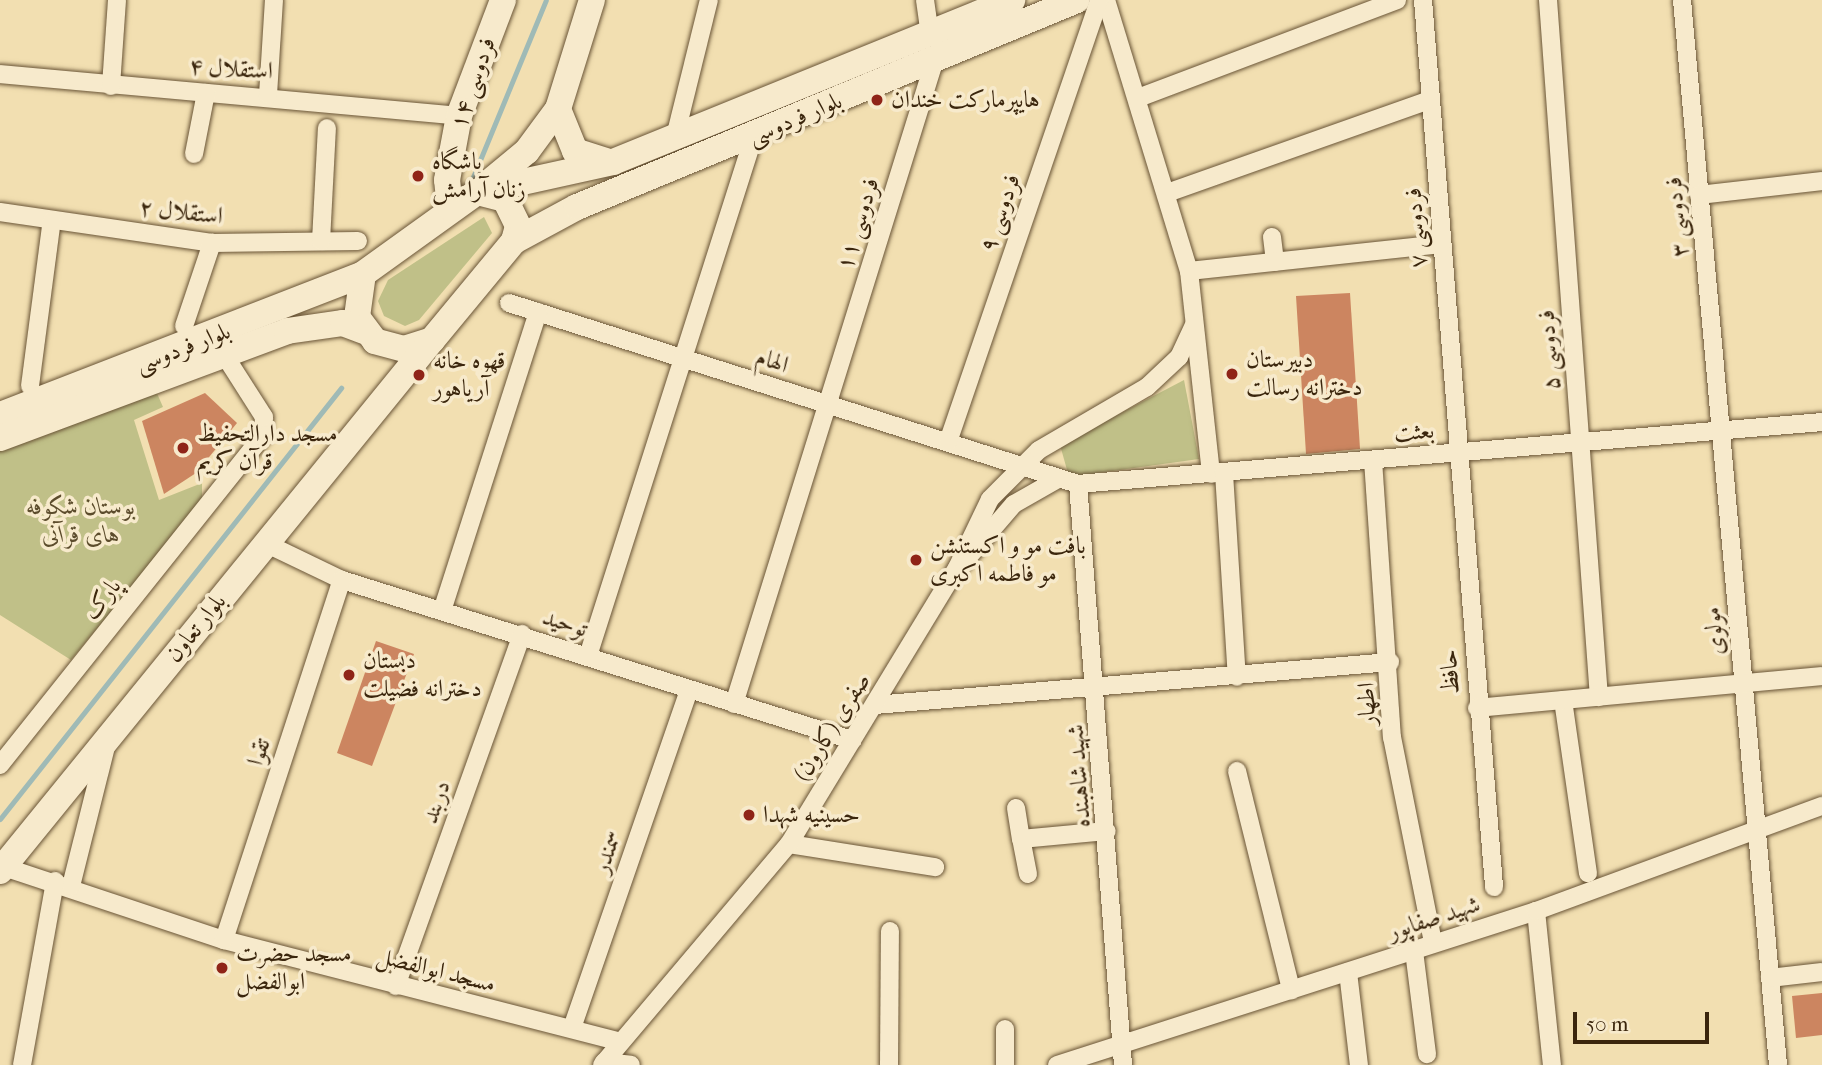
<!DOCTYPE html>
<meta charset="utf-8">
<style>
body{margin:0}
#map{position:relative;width:1822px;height:1065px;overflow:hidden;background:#f2dfb1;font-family:"IM FELL French Canon",Amiri,serif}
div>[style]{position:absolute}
.green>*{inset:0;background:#c0c088}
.stream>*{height:5px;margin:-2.5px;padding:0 2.5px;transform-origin:2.5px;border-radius:2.5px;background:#9fbab6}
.building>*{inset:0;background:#cc8560}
.roads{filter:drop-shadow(0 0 2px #695436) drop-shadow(0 0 2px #695436)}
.street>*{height:18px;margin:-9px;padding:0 9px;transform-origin:9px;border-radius:9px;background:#f7eacc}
.secondary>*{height:26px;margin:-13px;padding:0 13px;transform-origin:13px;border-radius:13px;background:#f7eacc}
.dots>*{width:19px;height:19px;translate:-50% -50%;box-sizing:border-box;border:4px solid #f7eacc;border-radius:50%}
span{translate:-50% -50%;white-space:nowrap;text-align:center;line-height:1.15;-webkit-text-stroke:7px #f7eacc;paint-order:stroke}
.street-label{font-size:24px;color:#3b260d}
.poi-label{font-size:24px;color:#3b260d}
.left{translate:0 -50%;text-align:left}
.park-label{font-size:24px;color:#5c4c2c;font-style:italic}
.scale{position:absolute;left:1573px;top:1012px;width:136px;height:32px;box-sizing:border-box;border:4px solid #3b260d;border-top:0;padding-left:9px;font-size:21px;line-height:24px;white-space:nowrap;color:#3b260d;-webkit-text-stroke:5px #f7eacc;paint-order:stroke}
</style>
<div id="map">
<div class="green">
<div style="clip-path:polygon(484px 217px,492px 233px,419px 320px,405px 326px,384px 316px,378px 301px,388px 280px)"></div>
<div style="clip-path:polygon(1184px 380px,1199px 459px,1069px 477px,1060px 445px)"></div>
<div style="clip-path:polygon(156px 391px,163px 407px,134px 420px,159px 500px,202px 483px,202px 502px,71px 660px,0 615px,0 446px)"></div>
</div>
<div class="stream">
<div style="left:473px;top:177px;width:191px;rotate:-67.6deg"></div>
<div style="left:0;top:819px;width:550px;rotate:-51.65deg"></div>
</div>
<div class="building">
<div style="clip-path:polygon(1350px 293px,1360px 449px,1306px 454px,1296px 296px)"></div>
<div style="clip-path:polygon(205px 393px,237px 423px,196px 473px,164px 494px,142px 421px)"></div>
<div style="clip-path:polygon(376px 641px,414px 654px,372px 766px,337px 753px)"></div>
<div style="clip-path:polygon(1822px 993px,1822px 1035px,1796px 1038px,1792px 996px)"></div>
</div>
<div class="roads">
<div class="street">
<div style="left:925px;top:0;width:34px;rotate:82deg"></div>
<div style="left:1106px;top:0;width:283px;rotate:73deg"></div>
<div style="left:1189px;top:271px;width:204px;rotate:83.8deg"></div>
<div style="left:1423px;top:0;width:890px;rotate:85.42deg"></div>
<div style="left:1548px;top:0;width:699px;rotate:85.82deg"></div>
<div style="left:1682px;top:0;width:1069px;rotate:84.85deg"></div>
<div style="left:0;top:74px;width:461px;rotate:5.2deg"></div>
<div style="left:111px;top:86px;width:86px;rotate:-86deg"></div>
<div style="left:268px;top:95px;width:95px;rotate:-86.4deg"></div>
<div style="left:1138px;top:98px;width:277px;rotate:-20.7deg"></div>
<div style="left:675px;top:137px;width:141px;rotate:-76.1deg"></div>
<div style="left:194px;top:154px;width:62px;rotate:-78.9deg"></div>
<div style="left:1167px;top:193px;width:279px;rotate:-19.5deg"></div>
<div style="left:1699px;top:195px;width:124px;rotate:-6.5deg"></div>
<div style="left:0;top:212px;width:214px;rotate:8.3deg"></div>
<div style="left:212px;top:243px;width:146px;rotate:-0.8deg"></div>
<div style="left:1272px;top:237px;width:25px;rotate:83deg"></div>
<div style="left:321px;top:241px;width:113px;rotate:-87deg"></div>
<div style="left:1189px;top:271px;width:254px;rotate:-6.1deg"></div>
<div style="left:509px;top:303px;width:597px;rotate:17.65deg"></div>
<div style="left:1078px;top:484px;width:747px;rotate:-4.76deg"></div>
<div style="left:184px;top:326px;width:88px;rotate:-71.4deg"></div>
<div style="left:30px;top:386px;width:167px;rotate:-82.5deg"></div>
<div style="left:948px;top:442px;width:467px;rotate:-71.1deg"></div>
<div style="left:1373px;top:460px;width:278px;rotate:86.1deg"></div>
<div style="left:1392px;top:737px;width:210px;rotate:78.7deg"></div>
<div style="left:1224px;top:473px;width:204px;rotate:86.4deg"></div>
<div style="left:1078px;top:484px;width:583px;rotate:85.57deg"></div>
<div style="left:265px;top:543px;width:85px;rotate:25.7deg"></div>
<div style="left:342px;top:580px;width:535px;rotate:17.42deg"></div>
<div style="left:963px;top:563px;width:78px;rotate:-49.2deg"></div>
<div style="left:1014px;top:504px;width:48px;rotate:-29.7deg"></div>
<div style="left:442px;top:611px;width:314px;rotate:-72.2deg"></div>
<div style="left:588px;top:656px;width:546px;rotate:-72.3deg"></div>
<div style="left:1563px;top:700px;width:175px;rotate:81.8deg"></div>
<div style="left:734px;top:704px;width:676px;rotate:-72.69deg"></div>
<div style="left:875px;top:705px;width:517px;rotate:-4.77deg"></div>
<div style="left:1477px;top:708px;width:346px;rotate:-5.3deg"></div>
<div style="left:0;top:765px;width:421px;rotate:-51.4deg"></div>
<div style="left:263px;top:436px;width:19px;rotate:-87deg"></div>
<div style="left:264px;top:417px;width:72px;rotate:-122.6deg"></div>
<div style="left:1237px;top:771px;width:226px;rotate:76.1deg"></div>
<div style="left:1016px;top:808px;width:31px;rotate:81deg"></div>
<div style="left:789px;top:844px;width:148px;rotate:9deg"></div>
<div style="left:4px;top:867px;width:232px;rotate:18.4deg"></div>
<div style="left:224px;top:940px;width:406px;rotate:14.4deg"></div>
<div style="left:1028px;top:874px;width:36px;rotate:-101deg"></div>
<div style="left:1021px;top:839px;width:86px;rotate:-5.3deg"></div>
<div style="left:71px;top:886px;width:143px;rotate:-75.9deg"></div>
<div style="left:1536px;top:911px;width:155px;rotate:84.1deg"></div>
<div style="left:224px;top:940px;width:379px;rotate:-71.9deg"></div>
<div style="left:1414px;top:951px;width:104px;rotate:82.8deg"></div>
<div style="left:1348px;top:972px;width:94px;rotate:83.3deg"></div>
<div style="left:1770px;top:978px;width:52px;rotate:-6.6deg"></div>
<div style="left:396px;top:986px;width:374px;rotate:-70.3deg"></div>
<div style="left:572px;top:1028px;width:357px;rotate:-70.9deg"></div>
<div style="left:604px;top:1062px;width:27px;rotate:6deg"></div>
<div style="left:22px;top:1065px;width:187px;rotate:-79.8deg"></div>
<div style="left:602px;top:1065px;width:289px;rotate:-49.8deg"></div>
<div style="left:789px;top:844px;width:323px;rotate:-58.7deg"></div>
<div style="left:957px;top:568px;width:76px;rotate:-64.4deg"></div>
<div style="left:990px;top:499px;width:69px;rotate:-45deg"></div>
<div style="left:1039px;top:450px;width:125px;rotate:-30.3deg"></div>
<div style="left:1147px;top:387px;width:44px;rotate:-43.2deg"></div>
<div style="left:1179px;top:357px;width:35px;rotate:-65deg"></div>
<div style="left:889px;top:1065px;width:134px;rotate:-89.6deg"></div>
<div style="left:1005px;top:1065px;width:36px;rotate:-90deg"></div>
<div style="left:1057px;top:1065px;width:503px;rotate:-17.82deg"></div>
<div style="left:1536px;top:911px;width:305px;rotate:-20.2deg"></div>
</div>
<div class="secondary">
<div style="left:558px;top:109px;width:45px;rotate:68deg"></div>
<div style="left:575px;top:151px;width:33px;rotate:18deg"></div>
<div style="left:486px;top:185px;width:53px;rotate:-39.7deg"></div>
<div style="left:527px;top:151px;width:52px;rotate:-53.6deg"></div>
<div style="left:558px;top:109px;width:114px;rotate:-72.7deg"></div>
<div style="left:477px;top:192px;width:139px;rotate:-12.4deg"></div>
<div style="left:613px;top:162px;width:431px;rotate:-22.1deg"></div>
<div style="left:477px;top:192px;width:29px;rotate:14deg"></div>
<div style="left:505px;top:199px;width:30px;rotate:64deg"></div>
<div style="left:518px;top:226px;width:16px;rotate:105deg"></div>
<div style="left:514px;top:241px;width:129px;rotate:129.6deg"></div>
<div style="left:432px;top:340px;width:29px;rotate:162deg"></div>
<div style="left:404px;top:349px;width:30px;rotate:-165deg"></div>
<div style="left:375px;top:341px;width:30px;rotate:-127deg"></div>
<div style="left:357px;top:317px;width:43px;rotate:-82.1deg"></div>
<div style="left:363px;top:274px;width:140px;rotate:-35.7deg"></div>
<div style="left:450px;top:208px;width:28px;rotate:-96deg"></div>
<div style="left:447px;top:180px;width:65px;rotate:-79.4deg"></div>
<div style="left:459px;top:116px;width:124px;rotate:-69.2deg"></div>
<div style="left:514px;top:241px;width:72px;rotate:-28.4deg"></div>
<div style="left:577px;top:207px;width:541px;rotate:-22.49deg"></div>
<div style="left:0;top:415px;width:389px;rotate:-21.2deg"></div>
<div style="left:0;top:438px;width:306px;rotate:-20.4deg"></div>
<div style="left:287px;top:331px;width:57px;rotate:-8.1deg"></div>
<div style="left:343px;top:323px;width:22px;rotate:21deg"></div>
<div style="left:0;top:871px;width:685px;rotate:-50.87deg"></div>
</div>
</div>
<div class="dots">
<div style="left:877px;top:100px;background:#8f2418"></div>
<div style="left:418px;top:176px;background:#8f2418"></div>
<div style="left:1232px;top:374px;background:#8f2418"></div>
<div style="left:419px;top:375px;background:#8f2418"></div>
<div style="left:183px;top:448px;background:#8f2418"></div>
<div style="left:916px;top:560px;background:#8f2418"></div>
<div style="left:349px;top:675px;background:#8f2418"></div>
<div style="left:749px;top:815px;background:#8f2418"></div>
<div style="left:222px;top:968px;background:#8f2418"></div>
</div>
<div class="street-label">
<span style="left:231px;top:69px;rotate:3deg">استقلال ۴</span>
<span style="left:473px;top:83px;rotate:-71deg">فردوسی ۱۴</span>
<span style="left:795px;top:119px;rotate:-23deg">بلوار فردوسی</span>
<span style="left:181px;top:212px;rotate:6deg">استقلال ۲</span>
<span style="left:1000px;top:213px;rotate:-71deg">فردوسی ۹</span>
<span style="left:1677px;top:217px;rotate:-95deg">فردوسی ۳</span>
<span style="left:858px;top:224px;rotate:-73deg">فردوسی ۱۱</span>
<span style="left:1416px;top:228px;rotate:-94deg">فردوسی ۷</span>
<span style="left:183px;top:348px;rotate:-21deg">بلوار فردوسی</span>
<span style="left:1549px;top:350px;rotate:-94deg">فردوسی ۵</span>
<span style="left:772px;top:361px;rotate:18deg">الهام</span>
<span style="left:1414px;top:432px;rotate:-5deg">بعثت</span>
<span style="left:102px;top:599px;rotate:-51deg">پارک</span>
<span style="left:565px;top:623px;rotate:18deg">توحید</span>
<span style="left:196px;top:628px;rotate:-51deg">بلوار تعاون</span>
<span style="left:1714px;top:631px;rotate:-95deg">مولوی</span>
<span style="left:1450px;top:672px;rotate:-94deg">حافظ</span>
<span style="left:1367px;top:704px;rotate:-92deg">اطهار</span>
<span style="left:832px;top:727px;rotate:-58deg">صفری (کارون)</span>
<span style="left:259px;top:752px;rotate:-72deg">تقوا</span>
<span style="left:1079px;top:776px;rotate:-94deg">شهید شاهبنده</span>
<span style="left:436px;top:802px;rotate:-70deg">دربند</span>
<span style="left:607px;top:852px;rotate:-71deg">سمندر</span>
<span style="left:1434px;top:918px;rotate:-18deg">شهید صفاپور</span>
<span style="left:436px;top:970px;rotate:14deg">مسجد ابوالفضل</span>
</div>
<div class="poi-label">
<span class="left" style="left:891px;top:100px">هایپرمارکت خندان</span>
<span class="left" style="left:432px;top:176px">باشگاه<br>زنان آرامش</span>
<span class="left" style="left:1246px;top:374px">دبیرستان<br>دخترانه رسالت</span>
<span class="left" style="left:433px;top:375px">قهوه خانه<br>آریاهور</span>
<span class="left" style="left:197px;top:448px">مسجد دارالتحفیظ<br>قرآن کریم</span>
<span class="left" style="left:930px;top:560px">بافت مو و اکستنشن<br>مو فاطمه اکبری</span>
<span class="left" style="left:363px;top:675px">دبستان<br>دخترانه فضیلت</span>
<span class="left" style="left:763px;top:815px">حسینیه شهدا</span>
<span class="left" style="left:236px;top:968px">مسجد حضرت<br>ابوالفضل</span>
</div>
<div class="park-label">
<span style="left:81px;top:521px">بوستان شکوفه<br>های قرآنی</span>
</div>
<div class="scale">50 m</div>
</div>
